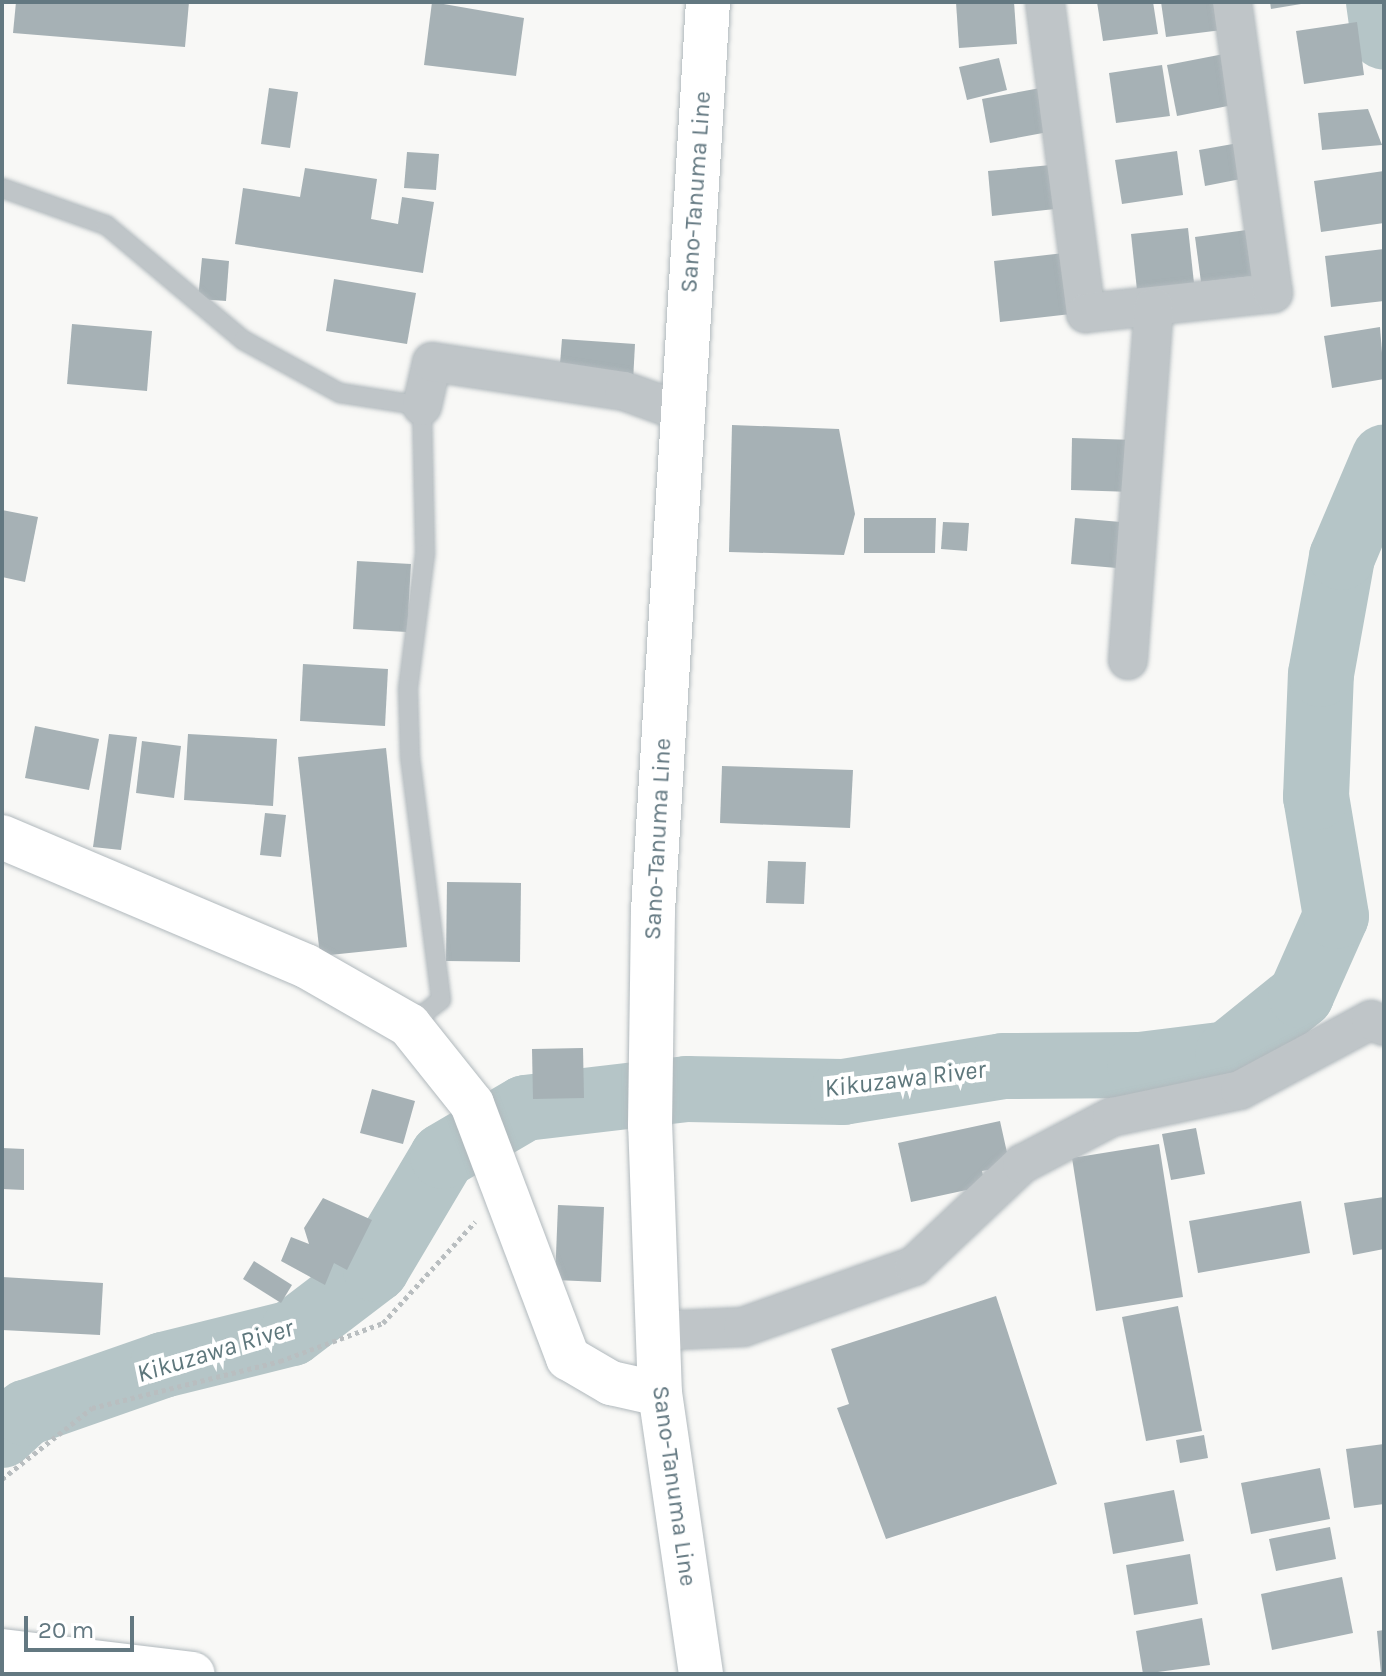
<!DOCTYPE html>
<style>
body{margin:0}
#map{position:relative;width:1386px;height:1676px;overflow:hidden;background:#f8f8f6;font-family:Karla,sans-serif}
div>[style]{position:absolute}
.river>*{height:66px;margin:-33px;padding:0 33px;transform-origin:33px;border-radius:33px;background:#b5c5c7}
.building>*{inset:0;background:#a6b1b5}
.path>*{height:5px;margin-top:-2.5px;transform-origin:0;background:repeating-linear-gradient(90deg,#b9bec0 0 4px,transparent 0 8px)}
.roads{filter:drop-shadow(0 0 2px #b1b9bd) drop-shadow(0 0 2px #b1b9bd)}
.lane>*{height:18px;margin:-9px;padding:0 9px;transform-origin:9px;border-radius:9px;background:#bfc5c8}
.street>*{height:38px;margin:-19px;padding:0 19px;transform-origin:19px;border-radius:19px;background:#bfc5c8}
.secondary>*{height:44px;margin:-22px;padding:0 22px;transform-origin:22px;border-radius:22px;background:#fff}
.primary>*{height:44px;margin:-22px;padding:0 22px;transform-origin:22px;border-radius:22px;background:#fff}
.highway>*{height:44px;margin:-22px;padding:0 22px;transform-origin:22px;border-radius:22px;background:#fff}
span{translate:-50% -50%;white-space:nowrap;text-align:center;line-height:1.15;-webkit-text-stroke:8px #fff;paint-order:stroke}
.street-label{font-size:24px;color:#637881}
.water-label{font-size:26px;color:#5e777c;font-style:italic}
.frame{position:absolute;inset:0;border:4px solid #637881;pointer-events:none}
.scale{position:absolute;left:24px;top:1616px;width:110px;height:36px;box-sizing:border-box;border:4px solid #637881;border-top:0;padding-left:10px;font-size:24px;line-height:28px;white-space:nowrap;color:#637881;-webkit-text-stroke:6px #fff;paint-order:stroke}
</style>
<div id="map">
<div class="river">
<div style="left:1379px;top:2px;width:35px;rotate:82deg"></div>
<div style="left:2px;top:1435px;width:33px;rotate:-43deg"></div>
<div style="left:26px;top:1413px;width:145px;rotate:-19.3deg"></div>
<div style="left:163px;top:1365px;width:133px;rotate:-13.9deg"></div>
<div style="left:292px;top:1333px;width:106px;rotate:-37.3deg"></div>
<div style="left:376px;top:1269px;width:131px;rotate:-59.3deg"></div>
<div style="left:443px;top:1156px;width:95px;rotate:-30.3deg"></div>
<div style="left:525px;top:1108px;width:163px;rotate:-6.7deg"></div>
<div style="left:687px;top:1089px;width:156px;rotate:1.1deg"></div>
<div style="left:843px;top:1092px;width:162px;rotate:-9.2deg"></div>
<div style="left:1003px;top:1066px;width:137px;rotate:-0.4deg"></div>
<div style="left:1140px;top:1065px;width:89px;rotate:-7.1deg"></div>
<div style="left:1228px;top:1054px;width:94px;rotate:-38.9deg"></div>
<div style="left:1301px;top:995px;width:86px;rotate:-66.1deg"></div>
<div style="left:1336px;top:916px;width:121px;rotate:-99.5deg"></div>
<div style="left:1316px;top:797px;width:123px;rotate:-87.7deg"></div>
<div style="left:1321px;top:674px;width:119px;rotate:-79.8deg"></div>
<div style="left:1342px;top:557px;width:108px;rotate:-67deg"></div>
</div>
<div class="building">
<div style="clip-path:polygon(16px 2px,189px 2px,185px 47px,13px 33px)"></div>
<div style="clip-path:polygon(432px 2px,524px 18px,516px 76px,424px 65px)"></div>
<div style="clip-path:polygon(956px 2px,1014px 2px,1017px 44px,959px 48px)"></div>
<div style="clip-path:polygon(1097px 2px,1153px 2px,1158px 34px,1103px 41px)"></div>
<div style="clip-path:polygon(1161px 2px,1218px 2px,1222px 30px,1166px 37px)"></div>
<div style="clip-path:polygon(1270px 2px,1301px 2px,1301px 4px,1271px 9px)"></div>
<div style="clip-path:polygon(1357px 22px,1364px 75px,1304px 84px,1296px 31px)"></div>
<div style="clip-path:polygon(1229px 53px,1238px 104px,1177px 116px,1167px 65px)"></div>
<div style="clip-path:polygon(999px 58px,1007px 90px,967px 100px,959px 67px)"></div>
<div style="clip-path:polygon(1162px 65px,1170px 116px,1116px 123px,1109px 73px)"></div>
<div style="clip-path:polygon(1051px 86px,1059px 130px,990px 143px,982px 99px)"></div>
<div style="clip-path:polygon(269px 88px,298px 92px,290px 148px,261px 144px)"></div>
<div style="clip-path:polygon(1368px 109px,1382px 145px,1322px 150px,1318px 113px)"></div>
<div style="clip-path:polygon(1244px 142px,1251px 177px,1205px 186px,1199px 150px)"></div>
<div style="clip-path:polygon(1177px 151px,1183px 195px,1122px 204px,1115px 160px)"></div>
<div style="clip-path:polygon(407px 152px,439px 154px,436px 190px,404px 188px)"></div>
<div style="clip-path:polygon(1051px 165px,1055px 209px,992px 216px,988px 171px)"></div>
<div style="clip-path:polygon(305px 168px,377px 179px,371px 219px,398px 224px,402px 197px,434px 202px,423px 273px,235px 244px,243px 188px,300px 197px)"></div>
<div style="clip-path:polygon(1384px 171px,1384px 223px,1321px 232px,1314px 181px)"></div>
<div style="clip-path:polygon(1188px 228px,1194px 283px,1137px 290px,1131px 234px)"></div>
<div style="clip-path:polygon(1254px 229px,1260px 275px,1201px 282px,1195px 237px)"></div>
<div style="clip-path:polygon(1384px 249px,1384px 301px,1331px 307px,1325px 256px)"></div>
<div style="clip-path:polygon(1064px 253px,1071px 314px,1000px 322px,994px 261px)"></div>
<div style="clip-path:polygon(202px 258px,229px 261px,226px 301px,198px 299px)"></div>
<div style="clip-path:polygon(334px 279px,416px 293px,407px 344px,326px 331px)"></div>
<div style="clip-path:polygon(72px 324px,152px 331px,147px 391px,67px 384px)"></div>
<div style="clip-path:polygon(1380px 327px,1384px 379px,1332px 388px,1324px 336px)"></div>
<div style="clip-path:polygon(562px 339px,635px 344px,633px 381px,559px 376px)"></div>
<div style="clip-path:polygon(732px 425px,839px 429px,855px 514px,844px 555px,729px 552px)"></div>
<div style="clip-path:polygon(1072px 438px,1135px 440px,1133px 492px,1071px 490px)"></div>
<div style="clip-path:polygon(2px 510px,38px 517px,25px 582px,2px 577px)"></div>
<div style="clip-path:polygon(864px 518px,936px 518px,935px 553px,864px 553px)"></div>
<div style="clip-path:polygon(1075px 518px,1132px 523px,1128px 569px,1071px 564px)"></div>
<div style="clip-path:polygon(943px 522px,969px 523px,967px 551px,941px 549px)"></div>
<div style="clip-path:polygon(357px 561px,411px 564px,407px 632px,353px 629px)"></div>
<div style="clip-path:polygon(303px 664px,388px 669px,385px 726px,300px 721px)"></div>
<div style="clip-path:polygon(35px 726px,99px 739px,89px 790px,25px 778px)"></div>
<div style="clip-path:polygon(109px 734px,137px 737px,121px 850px,93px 847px)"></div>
<div style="clip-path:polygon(188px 734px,277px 739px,273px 806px,184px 800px)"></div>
<div style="clip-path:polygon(142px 741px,181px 746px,174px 798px,136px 793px)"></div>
<div style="clip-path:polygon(386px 748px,407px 947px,320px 956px,298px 757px)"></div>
<div style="clip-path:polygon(722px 766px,853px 770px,850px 828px,720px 823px)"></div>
<div style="clip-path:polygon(265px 813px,286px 815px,281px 857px,260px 855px)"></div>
<div style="clip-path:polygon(768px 861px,806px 862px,804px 904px,766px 903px)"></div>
<div style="clip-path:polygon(447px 882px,521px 883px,520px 962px,446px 961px)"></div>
<div style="clip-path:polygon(583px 1048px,584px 1098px,533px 1099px,532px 1049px)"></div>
<div style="clip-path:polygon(372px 1089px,415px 1101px,403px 1144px,360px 1133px)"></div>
<div style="clip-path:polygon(1000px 1121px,1010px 1166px,982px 1171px,985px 1186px,911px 1202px,898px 1143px)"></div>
<div style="clip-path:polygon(1196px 1128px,1205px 1174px,1171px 1180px,1162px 1134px)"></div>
<div style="clip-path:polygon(1159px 1144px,1183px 1297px,1096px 1311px,1072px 1158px)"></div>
<div style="clip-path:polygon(2px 1148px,24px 1149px,24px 1190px,2px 1189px)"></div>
<div style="clip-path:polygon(1384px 1197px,1384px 1249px,1353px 1255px,1344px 1203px)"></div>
<div style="clip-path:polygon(323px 1198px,372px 1220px,347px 1270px,334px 1263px,325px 1285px,281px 1261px,291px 1237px,309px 1244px,304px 1228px)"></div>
<div style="clip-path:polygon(1301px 1201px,1310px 1253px,1198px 1273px,1189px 1221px)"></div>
<div style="clip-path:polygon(558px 1205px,604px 1207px,601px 1282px,555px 1280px)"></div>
<div style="clip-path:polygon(254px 1261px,292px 1285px,281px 1303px,243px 1279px)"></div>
<div style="clip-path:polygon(2px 1277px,103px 1283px,100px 1335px,2px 1330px)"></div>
<div style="clip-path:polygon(996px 1296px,1057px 1484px,886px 1539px,837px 1408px,849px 1404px,831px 1349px)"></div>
<div style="clip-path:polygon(1178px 1306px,1202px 1431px,1146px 1441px,1122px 1317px)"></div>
<div style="clip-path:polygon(1204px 1435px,1208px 1458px,1180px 1463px,1176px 1440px)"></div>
<div style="clip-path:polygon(1384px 1444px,1384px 1504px,1354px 1508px,1346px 1449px)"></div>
<div style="clip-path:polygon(1320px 1468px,1330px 1519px,1251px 1534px,1241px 1483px)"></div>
<div style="clip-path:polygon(1174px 1490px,1184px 1541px,1113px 1554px,1104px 1503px)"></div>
<div style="clip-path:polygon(1330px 1527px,1336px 1559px,1276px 1571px,1269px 1539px)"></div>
<div style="clip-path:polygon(1190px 1554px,1198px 1604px,1134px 1615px,1126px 1565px)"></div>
<div style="clip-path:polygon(1342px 1577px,1353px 1633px,1272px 1650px,1261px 1594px)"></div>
<div style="clip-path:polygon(1202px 1618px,1210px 1665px,1143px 1674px,1136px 1631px)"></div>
<div style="clip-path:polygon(1384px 1630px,1384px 1674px,1381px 1674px,1377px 1631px)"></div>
</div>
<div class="path">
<div style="left:2px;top:1479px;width:115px;rotate:-38.3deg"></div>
<div style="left:92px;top:1408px;width:194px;rotate:-14deg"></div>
<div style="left:280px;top:1361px;width:110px;rotate:-20.3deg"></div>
<div style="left:383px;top:1323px;width:137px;rotate:-47.7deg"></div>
</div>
<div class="roads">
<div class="lane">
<div style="left:2px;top:188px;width:110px;rotate:19.6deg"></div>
<div style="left:106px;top:225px;width:179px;rotate:40deg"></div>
<div style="left:243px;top:340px;width:111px;rotate:28.7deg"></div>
<div style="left:340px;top:393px;width:83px;rotate:9deg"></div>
<div style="left:422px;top:406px;width:148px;rotate:88.8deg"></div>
<div style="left:425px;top:554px;width:136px;rotate:97.2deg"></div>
<div style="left:408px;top:689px;width:68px;rotate:88.3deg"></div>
<div style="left:410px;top:757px;width:245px;rotate:82.7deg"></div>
<div style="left:441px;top:1000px;width:41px;rotate:142deg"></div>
</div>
<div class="street">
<div style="left:1045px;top:2px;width:314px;rotate:82.5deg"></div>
<div style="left:1086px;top:313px;width:188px;rotate:-6.1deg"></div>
<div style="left:1273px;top:293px;width:294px;rotate:-98deg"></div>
<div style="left:422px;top:406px;width:45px;rotate:-77.2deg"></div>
<div style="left:432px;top:362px;width:194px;rotate:8.6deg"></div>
<div style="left:624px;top:391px;width:62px;rotate:19.9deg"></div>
<div style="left:1128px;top:660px;width:354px;rotate:-85.8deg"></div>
<div style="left:655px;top:1331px;width:88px;rotate:-2.6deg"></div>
<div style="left:743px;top:1327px;width:182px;rotate:-19.6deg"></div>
<div style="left:914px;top:1266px;width:149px;rotate:-43.4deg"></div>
<div style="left:1022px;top:1164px;width:102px;rotate:-27.6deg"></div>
<div style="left:1112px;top:1117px;width:131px;rotate:-11.9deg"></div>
<div style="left:1240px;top:1090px;width:149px;rotate:-28.1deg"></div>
<div style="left:1371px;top:1020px;width:14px;rotate:25deg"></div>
</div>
<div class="secondary">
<div style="left:2px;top:837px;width:330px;rotate:23deg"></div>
<div style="left:306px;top:966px;width:119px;rotate:29.8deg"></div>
<div style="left:409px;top:1025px;width:101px;rotate:51.4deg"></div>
<div style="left:472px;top:1104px;width:272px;rotate:69.3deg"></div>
<div style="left:568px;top:1358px;width:50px;rotate:30.2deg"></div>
<div style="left:611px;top:1383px;width:50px;rotate:12.7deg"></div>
</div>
<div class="primary">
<div style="left:701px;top:1674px;width:283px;rotate:-98.3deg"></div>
<div style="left:660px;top:1394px;width:268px;rotate:-92.1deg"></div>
<div style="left:650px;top:1126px;width:215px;rotate:-89.2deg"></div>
<div style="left:653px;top:911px;width:911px;rotate:-86.54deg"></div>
</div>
<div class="highway">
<div style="left:2px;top:1651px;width:192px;rotate:6.9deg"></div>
</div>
</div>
<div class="street-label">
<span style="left:696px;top:192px;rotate:-86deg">Sano-Tanuma Line</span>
<span style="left:658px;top:839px;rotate:-87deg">Sano-Tanuma Line</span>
<span style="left:674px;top:1486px;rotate:82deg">Sano-Tanuma Line</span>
</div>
<div class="water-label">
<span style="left:905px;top:1079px;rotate:-7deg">Kikuzawa River</span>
<span style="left:215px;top:1351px;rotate:-17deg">Kikuzawa River</span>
</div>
<div class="frame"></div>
<div class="scale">20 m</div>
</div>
